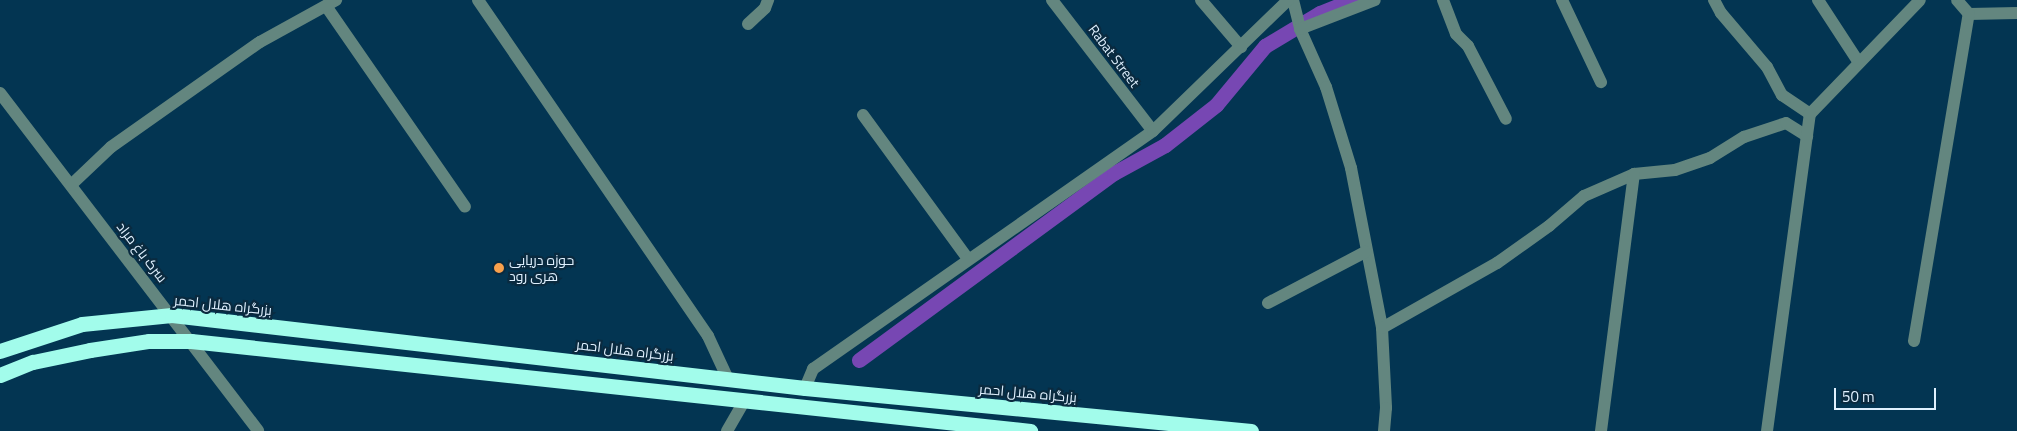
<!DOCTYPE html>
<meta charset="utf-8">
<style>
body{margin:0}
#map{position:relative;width:2017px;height:431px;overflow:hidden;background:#033552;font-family:"Titillium Web",Cairo,sans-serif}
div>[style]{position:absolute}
.canal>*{height:15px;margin:-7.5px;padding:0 7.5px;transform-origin:7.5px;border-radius:7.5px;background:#7747b3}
.minor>*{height:12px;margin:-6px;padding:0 6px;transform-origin:6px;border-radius:6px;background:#63867f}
.highway>*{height:15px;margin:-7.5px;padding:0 7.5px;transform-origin:7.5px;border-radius:7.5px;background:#a2fceb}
.dots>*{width:14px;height:14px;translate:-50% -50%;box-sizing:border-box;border:2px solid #0a2a3f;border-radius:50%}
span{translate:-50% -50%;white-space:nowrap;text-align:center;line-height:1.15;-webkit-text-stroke:4.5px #0a2a3f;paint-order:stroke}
.street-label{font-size:14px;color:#dff0fe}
.poi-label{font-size:14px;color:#dff0fe}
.left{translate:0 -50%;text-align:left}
.scale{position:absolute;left:1834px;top:388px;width:102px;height:22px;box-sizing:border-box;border:2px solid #dff0fe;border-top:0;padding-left:6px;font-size:15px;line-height:18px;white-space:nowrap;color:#dff0fe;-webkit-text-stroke:4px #0a2a3f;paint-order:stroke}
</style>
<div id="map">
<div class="canal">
<div style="left:859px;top:360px;width:316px;rotate:-36.3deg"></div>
<div style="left:1114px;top:173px;width:58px;rotate:-28.8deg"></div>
<div style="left:1165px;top:145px;width:65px;rotate:-38.1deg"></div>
<div style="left:1216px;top:105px;width:77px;rotate:-50.3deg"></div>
<div style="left:1265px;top:46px;width:64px;rotate:-31deg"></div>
<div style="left:1320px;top:13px;width:35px;rotate:-22deg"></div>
</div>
<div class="minor">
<div style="left:478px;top:0;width:407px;rotate:55.6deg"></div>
<div style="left:708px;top:336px;width:47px;rotate:65.1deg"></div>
<div style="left:1052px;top:0;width:165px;rotate:52.4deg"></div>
<div style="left:1201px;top:0;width:62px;rotate:49.6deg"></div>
<div style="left:1293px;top:0;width:30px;rotate:76deg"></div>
<div style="left:1300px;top:29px;width:64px;rotate:65.9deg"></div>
<div style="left:1326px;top:87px;width:85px;rotate:72.8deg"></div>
<div style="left:1351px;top:168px;width:163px;rotate:79deg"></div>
<div style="left:1382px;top:328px;width:80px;rotate:87.1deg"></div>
<div style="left:1386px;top:408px;width:23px;rotate:95deg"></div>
<div style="left:1443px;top:0;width:36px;rotate:69deg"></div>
<div style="left:1456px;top:34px;width:17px;rotate:45deg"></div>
<div style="left:1468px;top:46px;width:82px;rotate:62.5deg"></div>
<div style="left:1562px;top:0;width:91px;rotate:64.6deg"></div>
<div style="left:1714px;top:0;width:15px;rotate:62deg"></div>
<div style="left:1721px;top:13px;width:71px;rotate:49.6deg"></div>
<div style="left:1767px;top:67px;width:32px;rotate:62deg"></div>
<div style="left:1782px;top:95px;width:34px;rotate:34deg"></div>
<div style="left:1818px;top:0;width:75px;rotate:56.9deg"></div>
<div style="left:326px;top:6px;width:244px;rotate:55.3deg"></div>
<div style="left:1969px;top:14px;width:48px;rotate:-1.2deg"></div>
<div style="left:748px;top:24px;width:23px;rotate:-43deg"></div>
<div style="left:765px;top:8px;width:9px;rotate:-69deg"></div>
<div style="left:1300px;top:29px;width:80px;rotate:-21.1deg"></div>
<div style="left:0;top:93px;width:425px;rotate:52.6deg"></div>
<div style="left:863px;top:115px;width:178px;rotate:53.9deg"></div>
<div style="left:71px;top:185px;width:55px;rotate:-43.5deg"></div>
<div style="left:111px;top:147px;width:182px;rotate:-35.2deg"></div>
<div style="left:260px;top:42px;width:87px;rotate:-28.9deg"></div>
<div style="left:1268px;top:303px;width:110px;rotate:-27.7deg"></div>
<div style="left:1382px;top:328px;width:132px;rotate:-29.5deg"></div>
<div style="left:1497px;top:263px;width:64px;rotate:-35.4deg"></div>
<div style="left:1549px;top:226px;width:46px;rotate:-40.6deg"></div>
<div style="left:1584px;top:196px;width:55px;rotate:-23.7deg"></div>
<div style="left:1634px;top:174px;width:41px;rotate:-5.6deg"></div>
<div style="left:1675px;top:170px;width:37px;rotate:-19deg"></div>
<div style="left:1710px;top:158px;width:40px;rotate:-32deg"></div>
<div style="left:1744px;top:137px;width:44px;rotate:-18.4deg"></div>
<div style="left:1786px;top:123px;width:25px;rotate:32deg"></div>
<div style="left:1914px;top:341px;width:332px;rotate:-80.5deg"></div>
<div style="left:1969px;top:14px;width:18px;rotate:-131deg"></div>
<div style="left:805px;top:388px;width:21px;rotate:-67deg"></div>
<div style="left:813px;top:369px;width:415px;rotate:-35deg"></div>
<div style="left:1153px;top:131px;width:188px;rotate:-44.1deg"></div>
<div style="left:727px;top:431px;width:34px;rotate:-60deg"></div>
<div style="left:1601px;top:431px;width:259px;rotate:-82.7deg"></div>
<div style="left:1767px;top:431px;width:320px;rotate:-82.3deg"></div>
<div style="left:1810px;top:114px;width:158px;rotate:-46deg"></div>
</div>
<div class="highway">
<div style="left:0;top:351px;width:86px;rotate:-18.2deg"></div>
<div style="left:82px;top:324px;width:90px;rotate:-5.7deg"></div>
<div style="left:172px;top:315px;width:637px;rotate:6.58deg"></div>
<div style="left:805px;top:388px;width:448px;rotate:5.5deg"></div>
<div style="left:0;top:375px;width:35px;rotate:-22deg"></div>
<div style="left:33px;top:362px;width:58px;rotate:-11.9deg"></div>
<div style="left:90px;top:350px;width:60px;rotate:-8.7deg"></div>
<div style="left:149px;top:341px;width:42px"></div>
<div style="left:191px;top:341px;width:844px;rotate:6.12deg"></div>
</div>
<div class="dots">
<div style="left:499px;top:268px;background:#f9a04c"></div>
</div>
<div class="street-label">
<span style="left:1114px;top:56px;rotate:53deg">Rabat Street</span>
<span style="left:142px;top:252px;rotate:52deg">سرک باغ مراد</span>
<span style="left:223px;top:305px;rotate:6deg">بزرگراه هلال احمر</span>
<span style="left:625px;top:350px;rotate:7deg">بزرگراه هلال احمر</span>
<span style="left:1028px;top:393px;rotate:5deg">بزرگراه هلال احمر</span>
</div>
<div class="poi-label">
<span class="left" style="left:509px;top:268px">حوزه دریایی<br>هری رود</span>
</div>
<div class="scale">50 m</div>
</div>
